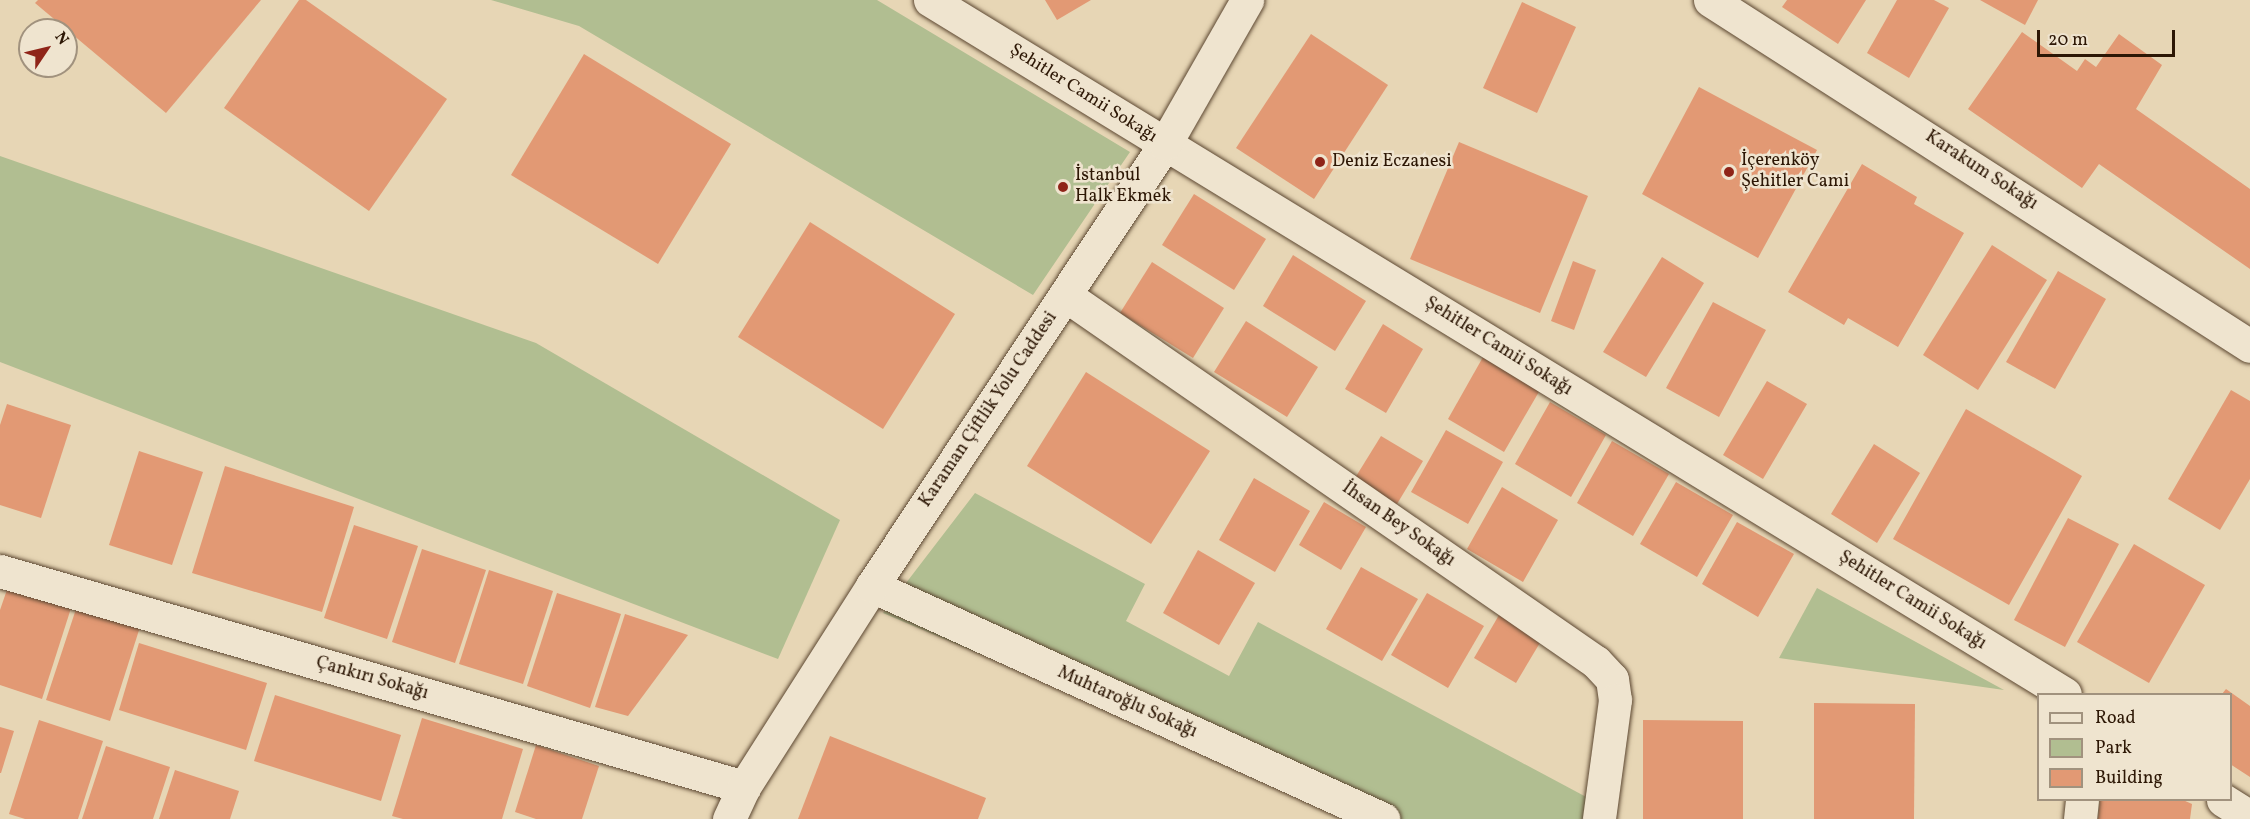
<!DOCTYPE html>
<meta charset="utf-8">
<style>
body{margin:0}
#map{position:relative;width:2250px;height:819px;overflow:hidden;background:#e7d6b5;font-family:Vollkorn,serif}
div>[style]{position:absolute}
.green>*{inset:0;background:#b1be91}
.building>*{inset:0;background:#e29974}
.roads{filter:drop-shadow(0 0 2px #5c4731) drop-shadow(0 0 2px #5c4731)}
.minor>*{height:33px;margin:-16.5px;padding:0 16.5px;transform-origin:16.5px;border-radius:16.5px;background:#efe4cf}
.dots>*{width:16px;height:16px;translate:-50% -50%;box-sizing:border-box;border:3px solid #efe4cf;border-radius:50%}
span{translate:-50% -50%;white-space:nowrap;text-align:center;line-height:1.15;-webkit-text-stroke:5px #efe4cf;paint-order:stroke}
.street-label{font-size:18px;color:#2d1705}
.poi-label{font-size:18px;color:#2d1705}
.left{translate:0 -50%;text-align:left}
.legend{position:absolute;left:2037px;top:693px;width:195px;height:108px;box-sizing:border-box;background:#efe4cf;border:2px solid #a1927e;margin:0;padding:8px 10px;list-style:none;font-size:18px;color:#2d1705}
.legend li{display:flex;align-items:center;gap:12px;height:30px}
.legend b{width:30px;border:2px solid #a1927e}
.north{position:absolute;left:18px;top:18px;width:60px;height:60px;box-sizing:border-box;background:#efe4cf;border:2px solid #a1927e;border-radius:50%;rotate:55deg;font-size:16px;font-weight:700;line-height:24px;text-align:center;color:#2d1705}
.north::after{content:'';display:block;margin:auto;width:21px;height:27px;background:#8f2418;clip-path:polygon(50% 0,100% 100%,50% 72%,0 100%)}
.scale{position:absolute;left:2037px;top:30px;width:138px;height:27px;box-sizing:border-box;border:3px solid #2d1705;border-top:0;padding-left:8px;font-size:18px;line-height:21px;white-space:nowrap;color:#2d1705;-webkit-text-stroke:4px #efe4cf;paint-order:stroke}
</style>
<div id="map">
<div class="green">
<div style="clip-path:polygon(491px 0,877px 0,1130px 152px,1033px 295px,579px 26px)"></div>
<div style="clip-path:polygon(0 156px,536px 343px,840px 520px,778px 659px,0 362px)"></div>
<div style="clip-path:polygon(975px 493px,1145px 584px,1126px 621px,1229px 676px,1258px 622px,1590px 799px,1589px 819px,1368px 819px,883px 613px)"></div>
<div style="clip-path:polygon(1817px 588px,2004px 690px,1779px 658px)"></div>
</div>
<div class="building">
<div style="clip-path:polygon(38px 0,261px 0,166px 113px,35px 3px)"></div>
<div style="clip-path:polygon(299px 0,306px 0,447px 99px,369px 211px,224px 108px)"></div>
<div style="clip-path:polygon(1045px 0,1091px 0,1057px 20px)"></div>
<div style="clip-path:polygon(1787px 0,1866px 0,1838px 44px,1782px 7px)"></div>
<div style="clip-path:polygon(1897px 0,1934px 0,1949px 8px,1909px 78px,1867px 53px)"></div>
<div style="clip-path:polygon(1980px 0,2038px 0,2025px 25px)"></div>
<div style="clip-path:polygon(1522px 2px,1576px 27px,1537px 113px,1483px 88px)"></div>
<div style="clip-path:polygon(2022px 32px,2077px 71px,2085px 59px,2096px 67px,2119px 34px,2162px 65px,2136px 109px,2250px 189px,2250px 269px,2099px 164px,2082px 188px,1968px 109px)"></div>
<div style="clip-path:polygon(1311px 34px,1388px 85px,1314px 199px,1236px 148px)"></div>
<div style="clip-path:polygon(584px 54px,731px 144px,658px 264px,511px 175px)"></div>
<div style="clip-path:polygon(1699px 87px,1817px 150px,1758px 258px,1642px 194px)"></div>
<div style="clip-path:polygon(1459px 142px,1588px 196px,1540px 313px,1410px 259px)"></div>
<div style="clip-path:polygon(1862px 164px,1917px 197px,1914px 204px,1964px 233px,1898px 347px,1848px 318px,1844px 325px,1788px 292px)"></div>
<div style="clip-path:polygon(1194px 194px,1266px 239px,1234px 290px,1162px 245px)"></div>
<div style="clip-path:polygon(810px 222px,955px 314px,883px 429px,738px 337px)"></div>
<div style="clip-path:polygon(1992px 245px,2047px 280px,1978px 390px,1923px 355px)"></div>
<div style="clip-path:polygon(1293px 255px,1366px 301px,1335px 351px,1263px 306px)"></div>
<div style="clip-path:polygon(1662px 257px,1704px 283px,1646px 377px,1603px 352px)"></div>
<div style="clip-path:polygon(1573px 261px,1596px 270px,1574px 330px,1551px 321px)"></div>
<div style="clip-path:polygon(1152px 262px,1224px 308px,1193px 358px,1120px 313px)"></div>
<div style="clip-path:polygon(2058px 271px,2106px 299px,2055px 389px,2006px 362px)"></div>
<div style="clip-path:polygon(1713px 302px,1766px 330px,1719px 417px,1666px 388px)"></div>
<div style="clip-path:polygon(1246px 321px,1318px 367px,1287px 417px,1214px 372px)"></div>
<div style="clip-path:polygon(1383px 324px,1423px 349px,1386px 413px,1345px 389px)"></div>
<div style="clip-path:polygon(1483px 357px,1540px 390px,1504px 452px,1448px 419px)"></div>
<div style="clip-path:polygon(1086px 372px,1210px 451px,1151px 544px,1027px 466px)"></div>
<div style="clip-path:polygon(1767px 381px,1807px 404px,1763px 479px,1723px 455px)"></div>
<div style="clip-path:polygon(2231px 390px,2250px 401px,2250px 479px,2220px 530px,2168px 499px)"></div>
<div style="clip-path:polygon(1550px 402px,1606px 435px,1571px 497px,1515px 464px)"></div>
<div style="clip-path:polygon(7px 404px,71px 425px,41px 518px,0 505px,0 425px)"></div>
<div style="clip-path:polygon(1966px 409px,2082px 476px,2009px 605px,1893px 539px)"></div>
<div style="clip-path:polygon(1446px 430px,1503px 462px,1468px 524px,1411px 492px)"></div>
<div style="clip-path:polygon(1381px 436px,1423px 461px,1397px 504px,1355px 478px)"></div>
<div style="clip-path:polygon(1612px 441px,1669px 474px,1633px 536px,1577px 503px)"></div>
<div style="clip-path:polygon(1874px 444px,1920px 473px,1877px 543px,1831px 514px)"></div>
<div style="clip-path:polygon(139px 451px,203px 472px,172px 565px,109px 545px)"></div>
<div style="clip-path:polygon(225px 466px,354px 507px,322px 612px,192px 573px)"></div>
<div style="clip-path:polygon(1254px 478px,1310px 511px,1275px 572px,1219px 540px)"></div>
<div style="clip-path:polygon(1676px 482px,1733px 515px,1697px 577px,1640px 544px)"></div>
<div style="clip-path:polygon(1502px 487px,1558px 520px,1523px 582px,1467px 549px)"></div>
<div style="clip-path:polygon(1324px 502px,1366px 527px,1341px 570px,1299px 545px)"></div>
<div style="clip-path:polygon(2068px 518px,2119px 544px,2065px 647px,2014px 620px)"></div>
<div style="clip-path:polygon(1737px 522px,1794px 554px,1758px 617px,1702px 584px)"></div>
<div style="clip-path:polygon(354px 525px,418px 546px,387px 639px,324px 618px)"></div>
<div style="clip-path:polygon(2134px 544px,2205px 585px,2149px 683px,2077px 642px)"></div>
<div style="clip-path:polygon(422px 549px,486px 570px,455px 663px,392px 642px)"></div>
<div style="clip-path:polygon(1198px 550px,1255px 583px,1219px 645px,1163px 613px)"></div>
<div style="clip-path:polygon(1361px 567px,1418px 599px,1382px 661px,1326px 629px)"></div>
<div style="clip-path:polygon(489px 570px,553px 591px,523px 684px,459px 664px)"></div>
<div style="clip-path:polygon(9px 584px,72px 605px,42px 699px,0 685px,0 610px)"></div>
<div style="clip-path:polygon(557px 593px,621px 614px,590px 708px,527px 686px)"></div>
<div style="clip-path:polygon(1427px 593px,1484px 626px,1448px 688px,1391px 655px)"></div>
<div style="clip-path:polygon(77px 606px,140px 627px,110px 721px,46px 700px)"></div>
<div style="clip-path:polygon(625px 614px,688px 635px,628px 716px,595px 707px)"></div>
<div style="clip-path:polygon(1499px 615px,1541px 641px,1516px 683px,1474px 658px)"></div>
<div style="clip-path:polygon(139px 643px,267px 683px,246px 750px,119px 710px)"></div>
<div style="clip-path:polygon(2226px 689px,2250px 706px,2250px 777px,2230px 764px,2230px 694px,2222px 694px)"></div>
<div style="clip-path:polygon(275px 695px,401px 735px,381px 801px,254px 761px)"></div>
<div style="clip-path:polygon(1814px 703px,1915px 704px,1914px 819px,1814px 819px)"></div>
<div style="clip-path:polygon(422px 718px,523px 749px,502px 819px,403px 819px,392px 816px)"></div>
<div style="clip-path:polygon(39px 720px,103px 741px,78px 819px,25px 819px,9px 814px)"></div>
<div style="clip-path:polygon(1643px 720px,1743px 721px,1743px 819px,1643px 819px)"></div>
<div style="clip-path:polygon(0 727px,14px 731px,1px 773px,0 773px)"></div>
<div style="clip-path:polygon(830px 736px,986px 798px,978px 819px,798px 819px)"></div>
<div style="clip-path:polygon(536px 745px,599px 766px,582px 819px,536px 819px,515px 812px)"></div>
<div style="clip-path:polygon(106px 746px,170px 767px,153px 819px,82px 819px)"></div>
<div style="clip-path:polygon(175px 770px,239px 791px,230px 819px,159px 819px)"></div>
<div style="clip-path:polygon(2100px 800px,2183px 800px,2192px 804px,2190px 819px,2098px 819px)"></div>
</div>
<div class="roads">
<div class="minor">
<div style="left:930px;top:0;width:1330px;rotate:31.44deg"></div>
<div style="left:1710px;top:0;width:641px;rotate:32.65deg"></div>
<div style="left:1065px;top:295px;width:645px;rotate:34.65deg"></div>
<div style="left:1596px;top:662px;width:23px;rotate:47deg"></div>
<div style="left:1612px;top:679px;width:21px;rotate:82deg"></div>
<div style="left:1615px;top:700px;width:120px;rotate:97.7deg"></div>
<div style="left:0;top:571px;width:775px;rotate:16.19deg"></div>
<div style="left:872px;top:586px;width:562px;rotate:24.51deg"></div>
<div style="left:2223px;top:800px;width:32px;rotate:32deg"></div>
<div style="left:729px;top:819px;width:35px;rotate:-65deg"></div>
<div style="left:744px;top:787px;width:238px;rotate:-57.5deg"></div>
<div style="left:872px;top:586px;width:530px;rotate:-56.46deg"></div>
<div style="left:1165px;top:144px;width:166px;rotate:-60.3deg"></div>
<div style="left:2080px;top:819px;width:19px;rotate:-84deg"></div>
</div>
</div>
<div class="dots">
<div style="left:1320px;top:162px;background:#8f2418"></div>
<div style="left:1729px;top:172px;background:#8f2418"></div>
<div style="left:1063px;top:187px;background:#8f2418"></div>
</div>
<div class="street-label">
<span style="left:1083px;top:94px;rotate:32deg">Şehitler Camii Sokağı</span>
<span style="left:1981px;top:171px;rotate:33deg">Karakum Sokağı</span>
<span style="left:1498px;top:347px;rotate:32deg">Şehitler Camii Sokağı</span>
<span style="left:989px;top:410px;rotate:-56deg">Karaman Çiftlik Yolu Caddesi</span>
<span style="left:1398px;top:525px;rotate:35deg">İhsan Bey Sokağı</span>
<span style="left:1912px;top:601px;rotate:32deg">Şehitler Camii Sokağı</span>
<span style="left:372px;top:679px;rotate:16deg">Çankırı Sokağı</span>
<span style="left:1127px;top:703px;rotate:24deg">Muhtaroğlu Sokağı</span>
</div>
<div class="poi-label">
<span class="left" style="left:1332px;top:162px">Deniz Eczanesi</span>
<span class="left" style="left:1741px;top:172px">İçerenköy<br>Şehitler Cami</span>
<span class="left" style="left:1075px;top:187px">İstanbul<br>Halk Ekmek</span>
</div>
<ul class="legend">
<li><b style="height:8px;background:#efe4cf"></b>Road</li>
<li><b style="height:16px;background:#b1be91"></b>Park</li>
<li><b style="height:16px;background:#e29974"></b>Building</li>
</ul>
<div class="north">N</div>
<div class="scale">20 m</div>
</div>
